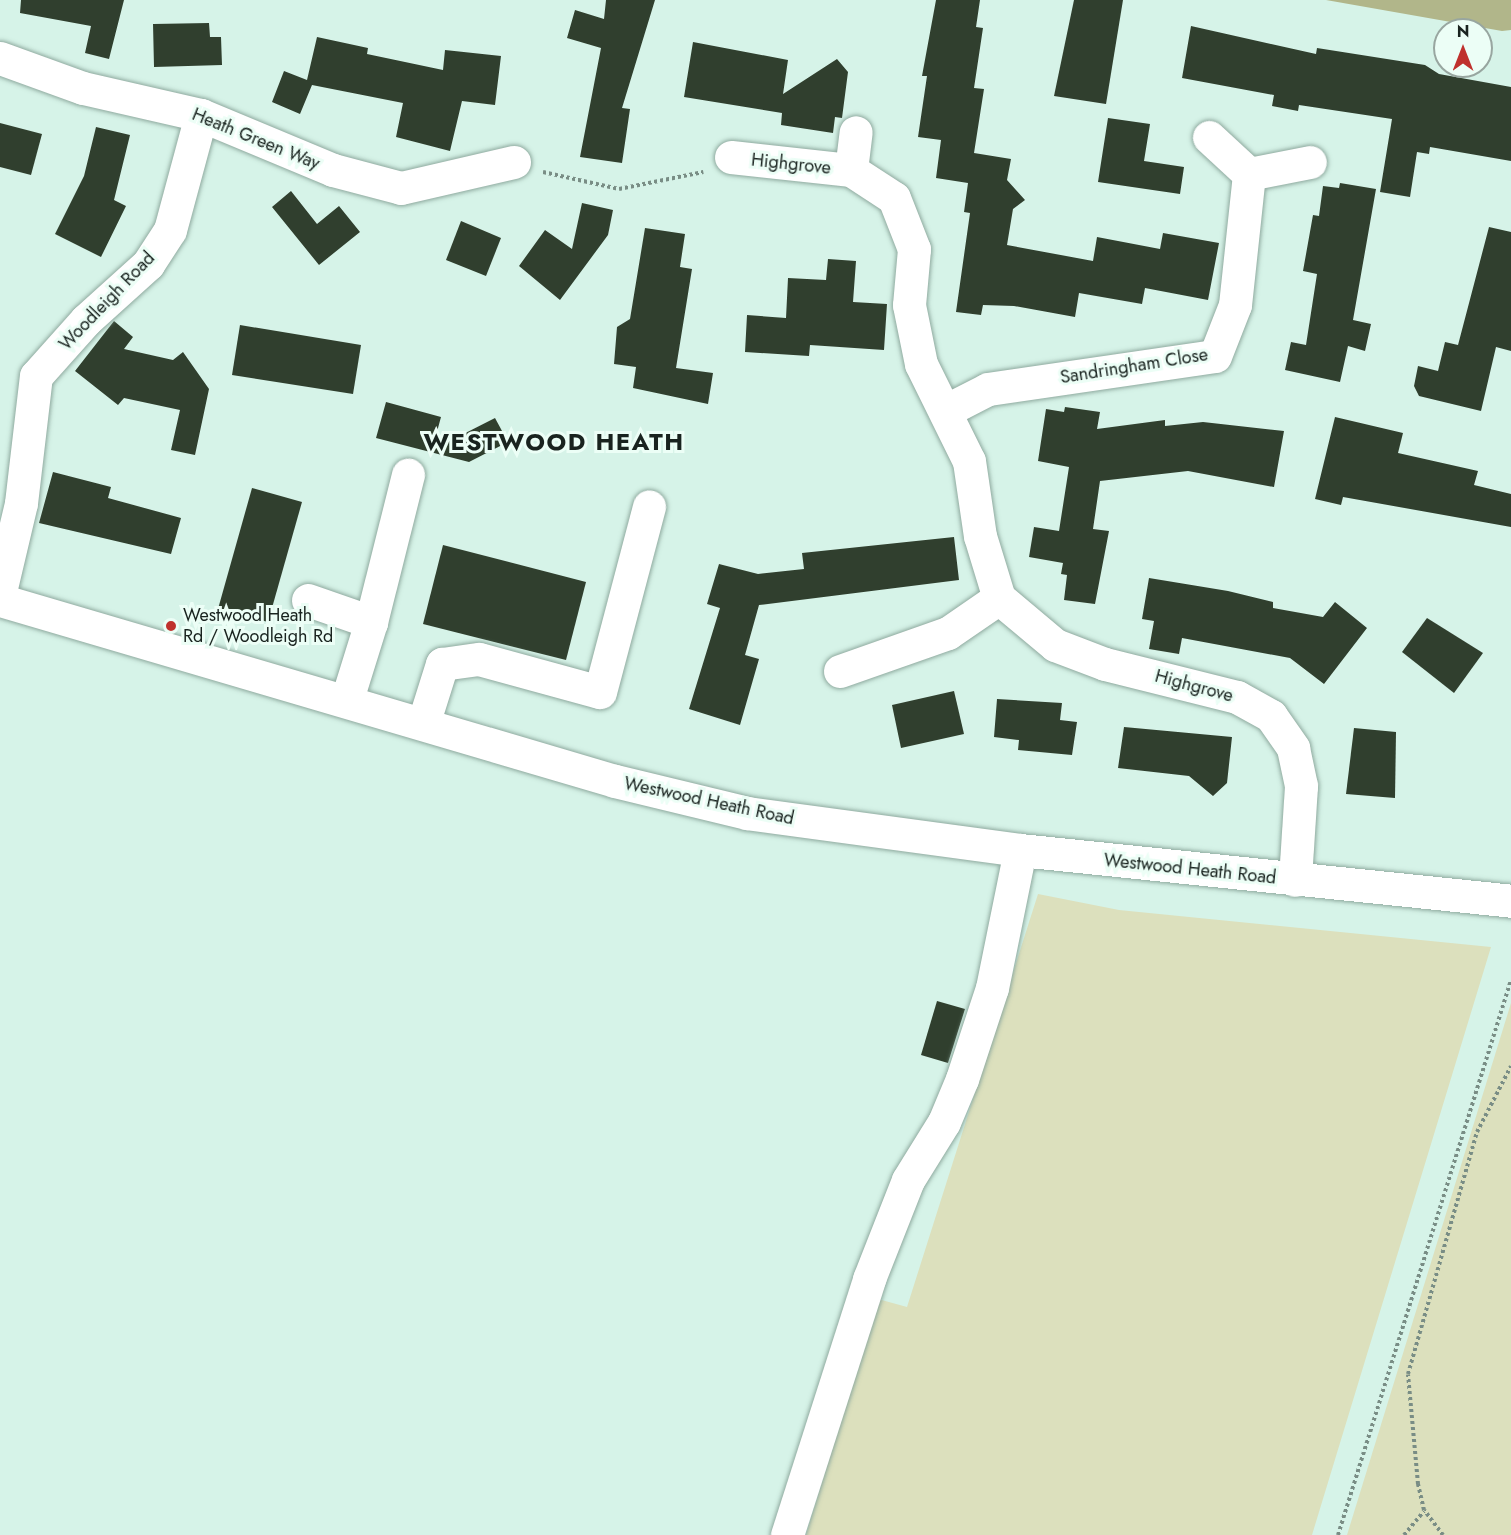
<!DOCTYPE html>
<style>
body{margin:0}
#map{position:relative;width:1511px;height:1535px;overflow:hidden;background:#d6f3e8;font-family:Jost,sans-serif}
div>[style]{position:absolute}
.green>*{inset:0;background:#dce0bd}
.forest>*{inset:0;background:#b1b68a}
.building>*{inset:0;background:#303f2e}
.path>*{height:4px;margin-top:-2px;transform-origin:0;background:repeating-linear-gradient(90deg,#798d85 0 3px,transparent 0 6px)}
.roads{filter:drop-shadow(0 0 2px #8faa9f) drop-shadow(0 0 2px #8faa9f)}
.minor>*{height:33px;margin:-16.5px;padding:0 16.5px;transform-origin:16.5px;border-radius:16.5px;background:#fff}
.dots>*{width:16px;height:16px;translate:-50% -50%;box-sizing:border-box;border:3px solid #ecfef6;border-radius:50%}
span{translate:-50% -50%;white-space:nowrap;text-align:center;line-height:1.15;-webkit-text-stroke:6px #ecfef6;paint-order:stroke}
.street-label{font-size:18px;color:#19231f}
.poi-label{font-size:18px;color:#19231f}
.left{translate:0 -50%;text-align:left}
.district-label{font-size:24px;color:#19231f;font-weight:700;letter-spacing:1.5px}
.north{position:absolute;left:1433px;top:18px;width:60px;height:60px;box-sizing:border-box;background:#ecfef6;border:2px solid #98a6a0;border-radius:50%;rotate:0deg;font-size:16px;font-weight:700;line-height:24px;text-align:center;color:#19231f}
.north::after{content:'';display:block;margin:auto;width:21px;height:27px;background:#bf312d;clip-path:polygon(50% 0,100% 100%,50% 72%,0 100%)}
</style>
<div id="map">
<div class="green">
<div style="clip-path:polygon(1038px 894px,1119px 910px,1491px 947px,1312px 1535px,806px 1535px,878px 1299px,907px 1307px)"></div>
<div style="clip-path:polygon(1511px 1003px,1511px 1535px,1347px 1535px)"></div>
</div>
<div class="forest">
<div style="clip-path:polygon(1326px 0,1511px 0,1511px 30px,1502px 31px)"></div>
</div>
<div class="building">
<div style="clip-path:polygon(21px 0,124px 0,109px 59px,85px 53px,91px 26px,20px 13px)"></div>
<div style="clip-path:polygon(606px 0,655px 0,622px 108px,630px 109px,622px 163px,580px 157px,601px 48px,567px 38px,575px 10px,604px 19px)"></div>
<div style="clip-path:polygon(936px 0,980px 0,976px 27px,983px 28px,974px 88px,984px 89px,974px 153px,1011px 159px,1007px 180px,1025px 200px,1013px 209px,1007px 245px,1093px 261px,1097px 237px,1160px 249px,1163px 233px,1219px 243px,1208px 300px,1145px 288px,1142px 304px,1079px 293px,1075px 317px,1014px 306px,983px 305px,981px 315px,956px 312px,970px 213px,964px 212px,968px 183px,936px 178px,941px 140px,918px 137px,927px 76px,922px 76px)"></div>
<div style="clip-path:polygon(1074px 0,1123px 0,1106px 104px,1054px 96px)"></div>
<div style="clip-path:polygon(209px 23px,210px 37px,221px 37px,222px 65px,154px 67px,153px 24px)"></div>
<div style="clip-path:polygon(1191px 26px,1316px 54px,1317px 48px,1425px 65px,1439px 74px,1511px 87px,1511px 161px,1430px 147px,1429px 154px,1417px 152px,1410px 197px,1380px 192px,1392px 119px,1299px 105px,1298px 111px,1272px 106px,1274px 95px,1182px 78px)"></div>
<div style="clip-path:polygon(317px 37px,368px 48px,367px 54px,443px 70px,445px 50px,501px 56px,495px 105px,462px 101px,450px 151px,396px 137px,403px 103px,312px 85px,300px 114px,272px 102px,284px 71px,307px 80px)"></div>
<div style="clip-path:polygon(693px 42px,788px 60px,783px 94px,837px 59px,848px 72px,842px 118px,835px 117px,833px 133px,781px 125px,782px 113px,684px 97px)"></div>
<div style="clip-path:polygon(1108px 118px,1150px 124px,1144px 161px,1184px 167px,1180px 194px,1098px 182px)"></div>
<div style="clip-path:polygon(0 123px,42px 134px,31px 175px,0 167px)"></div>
<div style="clip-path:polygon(96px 127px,130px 135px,114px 200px,126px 206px,101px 257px,55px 234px,84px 176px)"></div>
<div style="clip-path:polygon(1340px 183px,1376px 189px,1353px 320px,1371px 324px,1365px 351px,1348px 346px,1340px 382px,1285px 370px,1291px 342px,1306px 345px,1317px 274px,1303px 271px,1313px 215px,1319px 216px,1323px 186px,1339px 188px)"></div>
<div style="clip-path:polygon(291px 191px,317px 224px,339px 206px,360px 232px,319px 265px,272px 207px)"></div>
<div style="clip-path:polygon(582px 203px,613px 210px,608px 235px,560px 300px,519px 266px,545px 230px,572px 249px)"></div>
<div style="clip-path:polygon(461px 221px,501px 238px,486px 276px,446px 260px)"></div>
<div style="clip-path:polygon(1489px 227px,1511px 232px,1511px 351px,1496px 347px,1481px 411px,1419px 396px,1414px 386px,1418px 366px,1438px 371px,1445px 342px,1458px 345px)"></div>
<div style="clip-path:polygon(645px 228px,685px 234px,680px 267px,692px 269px,676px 368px,713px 373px,708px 404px,633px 388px,636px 367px,614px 364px,617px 327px,630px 319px)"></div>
<div style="clip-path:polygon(828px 259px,856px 261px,853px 302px,887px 304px,884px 350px,810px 345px,809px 356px,745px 352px,747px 315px,786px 318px,788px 278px,826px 280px)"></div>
<div style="clip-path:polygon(114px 321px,133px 337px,124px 349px,173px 360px,183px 352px,209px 389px,195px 455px,171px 450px,180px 410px,124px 398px,118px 405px,75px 371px)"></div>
<div style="clip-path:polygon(240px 325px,361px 345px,353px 394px,232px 375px)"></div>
<div style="clip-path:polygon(386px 402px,441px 417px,432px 450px,495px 418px,508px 442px,469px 462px,376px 438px)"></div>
<div style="clip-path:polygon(1065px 407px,1100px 412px,1097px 429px,1165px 420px,1165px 426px,1203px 422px,1284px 431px,1274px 487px,1188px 471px,1100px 481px,1093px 529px,1109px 531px,1095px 604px,1064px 600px,1067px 575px,1061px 574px,1063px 563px,1029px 557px,1034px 527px,1059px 531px,1069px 467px,1038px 461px,1046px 409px,1064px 412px)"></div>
<div style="clip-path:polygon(1335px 417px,1403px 433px,1398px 453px,1478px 471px,1474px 485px,1511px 494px,1511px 527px,1343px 497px,1341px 505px,1315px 499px)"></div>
<div style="clip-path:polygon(53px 472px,111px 487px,108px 498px,181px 518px,171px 554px,39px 523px)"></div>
<div style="clip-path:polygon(252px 488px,302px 502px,268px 622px,218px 609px)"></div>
<div style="clip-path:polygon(954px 537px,959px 580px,759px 605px,745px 655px,759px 659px,740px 725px,689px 709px,720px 608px,707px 604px,719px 564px,758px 574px,804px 569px,802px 553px)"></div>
<div style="clip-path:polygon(443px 545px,586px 582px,566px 660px,423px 624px)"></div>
<div style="clip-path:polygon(1149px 578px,1228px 591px,1273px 602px,1273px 608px,1323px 617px,1335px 602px,1367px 628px,1324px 684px,1290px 658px,1182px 638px,1179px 654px,1149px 649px,1154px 621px,1142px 619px)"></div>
<div style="clip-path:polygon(1427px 618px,1483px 653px,1454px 693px,1402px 652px)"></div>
<div style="clip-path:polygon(954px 691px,964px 734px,901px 748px,892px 705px)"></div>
<div style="clip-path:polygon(997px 699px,1062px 703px,1060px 720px,1077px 722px,1072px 755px,1018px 750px,1019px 740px,994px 737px)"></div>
<div style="clip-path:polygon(1124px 727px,1232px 737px,1227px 783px,1213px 796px,1189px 776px,1118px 768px)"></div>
<div style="clip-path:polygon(1354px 728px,1396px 732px,1395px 798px,1346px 794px)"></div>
<div style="clip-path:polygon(937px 1001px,965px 1009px,948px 1063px,921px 1055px)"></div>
</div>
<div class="path">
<div style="left:543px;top:172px;width:78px;rotate:12.6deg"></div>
<div style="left:619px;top:189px;width:86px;rotate:-11.4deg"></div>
<div style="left:1338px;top:1535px;width:581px;rotate:-72.69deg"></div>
<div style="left:1404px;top:1535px;width:31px;rotate:-50deg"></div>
<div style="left:1443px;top:1535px;width:31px;rotate:-127deg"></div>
<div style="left:1424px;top:1510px;width:27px;rotate:-103deg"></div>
<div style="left:1418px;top:1484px;width:110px;rotate:-95.2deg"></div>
<div style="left:1408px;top:1374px;width:252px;rotate:-74.1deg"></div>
<div style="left:1477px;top:1132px;width:74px;rotate:-62.7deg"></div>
</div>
<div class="roads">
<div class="minor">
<div style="left:0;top:58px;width:88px;rotate:19.9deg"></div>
<div style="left:83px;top:88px;width:121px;rotate:12.9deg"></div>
<div style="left:201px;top:115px;width:143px;rotate:22.6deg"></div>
<div style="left:333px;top:170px;width:70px;rotate:14.8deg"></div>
<div style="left:401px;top:188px;width:116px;rotate:-13deg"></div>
<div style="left:1209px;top:137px;width:54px;rotate:42.8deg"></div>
<div style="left:731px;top:157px;width:121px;rotate:6.2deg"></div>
<div style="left:851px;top:170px;width:51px;rotate:33.1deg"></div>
<div style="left:894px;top:198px;width:55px;rotate:68.6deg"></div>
<div style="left:914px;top:249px;width:56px;rotate:95.1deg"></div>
<div style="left:909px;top:305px;width:60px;rotate:78.5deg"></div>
<div style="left:921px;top:364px;width:108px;rotate:63.7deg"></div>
<div style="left:969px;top:461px;width:76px;rotate:81.7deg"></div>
<div style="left:980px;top:536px;width:65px;rotate:73deg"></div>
<div style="left:999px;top:598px;width:73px;rotate:40deg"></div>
<div style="left:1055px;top:645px;width:53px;rotate:20.8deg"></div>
<div style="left:1105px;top:664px;width:136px;rotate:14deg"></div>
<div style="left:1237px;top:697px;width:39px;rotate:29deg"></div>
<div style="left:1271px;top:716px;width:39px;rotate:55deg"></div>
<div style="left:1293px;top:748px;width:39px;rotate:78deg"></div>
<div style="left:1301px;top:786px;width:94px;rotate:93.7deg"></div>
<div style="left:851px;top:170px;width:38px;rotate:-83deg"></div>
<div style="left:945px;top:411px;width:48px;rotate:-27.1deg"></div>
<div style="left:988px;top:389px;width:229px;rotate:-8.3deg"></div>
<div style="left:1215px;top:356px;width:55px;rotate:-68.6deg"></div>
<div style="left:1235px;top:305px;width:132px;rotate:-83.9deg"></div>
<div style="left:1249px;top:174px;width:62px;rotate:-11.1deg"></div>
<div style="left:0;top:592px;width:91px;rotate:-76.7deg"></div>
<div style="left:21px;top:503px;width:128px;rotate:-83.3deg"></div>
<div style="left:36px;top:376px;width:75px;rotate:-48.2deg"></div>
<div style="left:86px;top:320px;width:84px;rotate:-42.1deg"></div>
<div style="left:148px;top:264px;width:40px;rotate:-57.1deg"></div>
<div style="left:170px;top:230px;width:119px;rotate:-74.9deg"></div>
<div style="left:0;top:600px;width:641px;rotate:16.4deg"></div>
<div style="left:615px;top:781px;width:136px;rotate:13.6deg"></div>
<div style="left:747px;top:813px;width:275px;rotate:7.7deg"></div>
<div style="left:1020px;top:850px;width:494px;rotate:5.9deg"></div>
<div style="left:308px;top:600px;width:67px;rotate:19.2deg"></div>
<div style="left:371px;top:622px;width:81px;rotate:107.3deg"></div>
<div style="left:371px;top:622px;width:152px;rotate:-75.9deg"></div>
<div style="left:840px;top:671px;width:114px;rotate:-19.4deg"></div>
<div style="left:948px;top:633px;width:62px;rotate:-34.5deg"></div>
<div style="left:424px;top:721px;width:60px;rotate:-72.5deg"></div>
<div style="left:442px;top:664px;width:37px;rotate:-8deg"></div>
<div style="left:479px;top:659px;width:125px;rotate:15.3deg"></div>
<div style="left:600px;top:692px;width:192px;rotate:-75.2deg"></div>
<div style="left:787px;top:1535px;width:269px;rotate:-72.2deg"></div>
<div style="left:869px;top:1279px;width:106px;rotate:-68.5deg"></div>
<div style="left:908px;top:1180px;width:68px;rotate:-58.2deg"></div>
<div style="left:944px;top:1122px;width:47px;rotate:-67.3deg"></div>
<div style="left:962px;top:1079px;width:96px;rotate:-71.8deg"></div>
<div style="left:992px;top:988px;width:141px;rotate:-78.5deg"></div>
</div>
</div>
<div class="dots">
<div style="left:171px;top:626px;background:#bf312d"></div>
</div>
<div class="street-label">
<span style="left:256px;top:139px;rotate:22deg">Heath Green Way</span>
<span style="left:791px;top:164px;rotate:6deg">Highgrove</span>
<span style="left:107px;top:301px;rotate:-46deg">Woodleigh Road</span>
<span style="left:1134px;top:366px;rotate:-9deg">Sandringham Close</span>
<span style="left:1194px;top:686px;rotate:15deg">Highgrove</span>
<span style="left:709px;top:801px;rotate:12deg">Westwood Heath Road</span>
<span style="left:1190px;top:869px;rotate:6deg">Westwood Heath Road</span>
</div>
<div class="poi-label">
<span class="left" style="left:183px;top:626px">Westwood Heath<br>Rd / Woodleigh Rd</span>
</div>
<div class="district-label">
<span style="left:554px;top:442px">WESTWOOD HEATH</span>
</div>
<div class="north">N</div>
</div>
